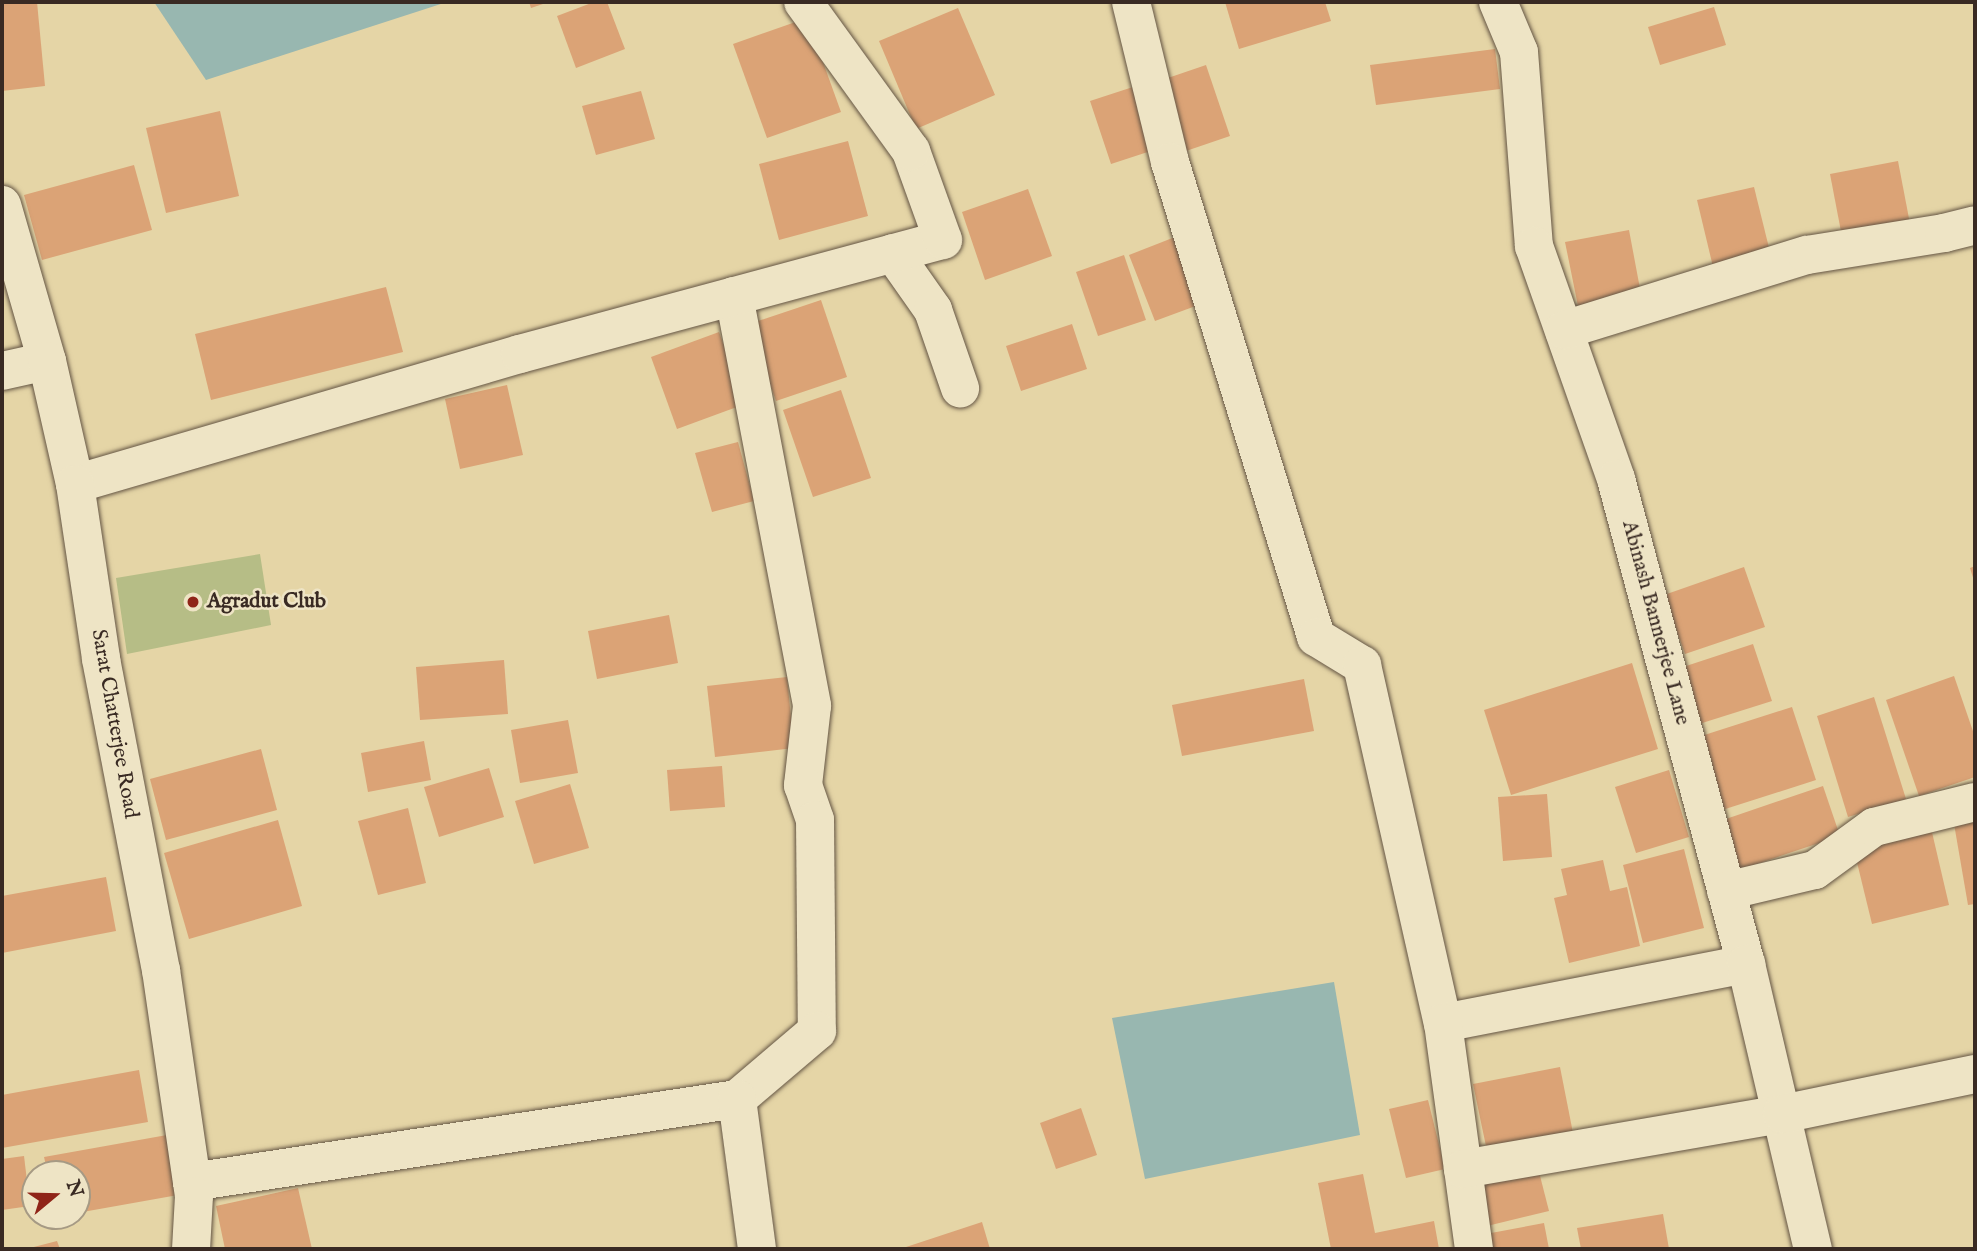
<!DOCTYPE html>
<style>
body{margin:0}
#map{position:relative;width:1977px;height:1251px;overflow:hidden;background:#e5d5a6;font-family:"IM FELL English",serif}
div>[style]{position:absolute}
.green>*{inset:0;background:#b6bd86}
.water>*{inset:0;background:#98b7b0}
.building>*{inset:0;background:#dba376}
.roads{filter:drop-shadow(0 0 2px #645544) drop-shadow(0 0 2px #645544)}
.minor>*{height:38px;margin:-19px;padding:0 19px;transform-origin:19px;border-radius:19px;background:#eee4c5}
.tertiary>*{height:38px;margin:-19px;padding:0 19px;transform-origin:19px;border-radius:19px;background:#eee4c5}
.dots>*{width:19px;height:19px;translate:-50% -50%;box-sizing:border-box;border:4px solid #eee4c5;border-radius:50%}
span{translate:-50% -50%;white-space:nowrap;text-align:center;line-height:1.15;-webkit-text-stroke:5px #eee4c5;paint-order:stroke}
.poi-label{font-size:21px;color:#392a23;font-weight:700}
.left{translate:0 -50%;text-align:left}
.street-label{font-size:21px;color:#392a23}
.frame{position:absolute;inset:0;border:4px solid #392a23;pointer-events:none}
.north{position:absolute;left:21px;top:1160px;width:70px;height:70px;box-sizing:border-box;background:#eee4c5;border:2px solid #a69a84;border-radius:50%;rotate:71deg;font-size:19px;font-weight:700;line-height:28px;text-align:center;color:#392a23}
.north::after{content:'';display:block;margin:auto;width:24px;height:32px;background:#8f2418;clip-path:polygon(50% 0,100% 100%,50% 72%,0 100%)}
</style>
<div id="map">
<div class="green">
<div style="clip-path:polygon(260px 554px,271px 625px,127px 654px,116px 578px)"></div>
</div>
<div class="water">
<div style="clip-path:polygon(154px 2px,447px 2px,206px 80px)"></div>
<div style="clip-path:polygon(1334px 982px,1360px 1135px,1145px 1179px,1112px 1018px)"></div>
</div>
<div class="building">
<div style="clip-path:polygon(2px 2px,37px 2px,45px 86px,2px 91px)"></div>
<div style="clip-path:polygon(529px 2px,549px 2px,531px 8px)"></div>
<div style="clip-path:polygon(594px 2px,607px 2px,625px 49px,576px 68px,557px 16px)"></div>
<div style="clip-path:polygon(1225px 2px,1325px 2px,1331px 21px,1239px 49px)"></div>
<div style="clip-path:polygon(1714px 7px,1726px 45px,1660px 65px,1648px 27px)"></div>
<div style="clip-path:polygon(958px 8px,995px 95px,916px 129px,879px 41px)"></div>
<div style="clip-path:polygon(807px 18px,841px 112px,767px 138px,733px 44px)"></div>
<div style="clip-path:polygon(1495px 49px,1500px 89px,1376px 105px,1370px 65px)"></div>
<div style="clip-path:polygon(1206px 65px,1230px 136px,1186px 151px,1162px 80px)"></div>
<div style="clip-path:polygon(1139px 85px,1160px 148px,1111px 164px,1090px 101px)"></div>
<div style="clip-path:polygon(641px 91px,655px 139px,596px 155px,582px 106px)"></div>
<div style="clip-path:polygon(220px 111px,239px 196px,166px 213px,146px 128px)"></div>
<div style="clip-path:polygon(848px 141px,868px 216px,779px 240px,759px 164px)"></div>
<div style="clip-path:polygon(1898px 161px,1911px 229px,1843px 242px,1830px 174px)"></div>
<div style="clip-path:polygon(134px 165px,152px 230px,42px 260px,24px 195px)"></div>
<div style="clip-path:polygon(1754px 187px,1771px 256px,1714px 271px,1697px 200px)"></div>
<div style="clip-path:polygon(1028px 189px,1052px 256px,985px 280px,962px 212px)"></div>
<div style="clip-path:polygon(1629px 230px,1641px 294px,1578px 306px,1565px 242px)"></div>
<div style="clip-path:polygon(1175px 237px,1201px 304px,1155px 321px,1129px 255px)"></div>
<div style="clip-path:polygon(1124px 255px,1146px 320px,1098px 336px,1076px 272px)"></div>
<div style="clip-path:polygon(386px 287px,403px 352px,211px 400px,195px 334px)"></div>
<div style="clip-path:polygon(821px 300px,847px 377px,776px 401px,749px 324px)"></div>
<div style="clip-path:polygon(1072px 324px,1087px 369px,1021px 391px,1006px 346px)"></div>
<div style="clip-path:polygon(719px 332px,745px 404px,677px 429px,651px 357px)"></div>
<div style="clip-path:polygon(507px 385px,523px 455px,460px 469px,445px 399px)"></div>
<div style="clip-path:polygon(841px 390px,871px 478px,813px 497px,783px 410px)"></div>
<div style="clip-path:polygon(738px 442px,754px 501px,712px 512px,695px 453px)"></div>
<div style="clip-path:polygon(1975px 566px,1975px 584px,1970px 568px)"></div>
<div style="clip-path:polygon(1744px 567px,1765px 627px,1685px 654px,1664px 595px)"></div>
<div style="clip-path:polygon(669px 615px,678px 663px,597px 679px,588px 631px)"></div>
<div style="clip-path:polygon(1753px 644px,1772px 701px,1699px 724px,1680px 668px)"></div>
<div style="clip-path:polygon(504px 660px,508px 714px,420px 720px,416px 667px)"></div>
<div style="clip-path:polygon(1632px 663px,1658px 749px,1511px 795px,1484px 710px)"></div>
<div style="clip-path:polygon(1954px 676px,1975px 737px,1975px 777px,1919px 796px,1886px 700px)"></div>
<div style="clip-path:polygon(787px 677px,794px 748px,715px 757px,707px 686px)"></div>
<div style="clip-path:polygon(1304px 679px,1314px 731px,1182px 756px,1172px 705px)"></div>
<div style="clip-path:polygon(1874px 697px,1906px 799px,1848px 817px,1817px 716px)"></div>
<div style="clip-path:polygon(1792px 707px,1816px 780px,1719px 811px,1695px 738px)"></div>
<div style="clip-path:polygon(568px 720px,578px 773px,520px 783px,511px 730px)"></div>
<div style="clip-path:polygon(424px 741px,431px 780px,368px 792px,361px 753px)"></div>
<div style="clip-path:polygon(261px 749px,277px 810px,166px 840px,150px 779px)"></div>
<div style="clip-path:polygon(722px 766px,725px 807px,670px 811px,667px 770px)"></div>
<div style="clip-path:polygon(489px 768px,504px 817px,439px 837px,424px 787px)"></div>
<div style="clip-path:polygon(1669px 770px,1689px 837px,1636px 853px,1615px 787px)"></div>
<div style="clip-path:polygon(570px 784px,589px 848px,534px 864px,515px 801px)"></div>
<div style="clip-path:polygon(1823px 786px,1840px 836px,1739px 870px,1723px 820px)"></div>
<div style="clip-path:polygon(1547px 794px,1552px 857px,1503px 861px,1498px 797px)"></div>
<div style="clip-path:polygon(408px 808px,426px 883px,378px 895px,358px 821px)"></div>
<div style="clip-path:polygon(1975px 814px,1975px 904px,1968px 905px,1953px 818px)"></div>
<div style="clip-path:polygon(278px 820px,302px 906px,189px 939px,164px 853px)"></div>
<div style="clip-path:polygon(1931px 828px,1949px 905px,1872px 924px,1853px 846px)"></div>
<div style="clip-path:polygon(1684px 849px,1704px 928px,1643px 943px,1623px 865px)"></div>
<div style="clip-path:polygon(1603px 860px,1610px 891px,1627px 887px,1640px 946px,1569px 963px,1554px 898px,1567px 895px,1561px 869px)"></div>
<div style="clip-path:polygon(106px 877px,116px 931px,2px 953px,2px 896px)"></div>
<div style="clip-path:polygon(1560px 1067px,1573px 1133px,1487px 1151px,1473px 1084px)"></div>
<div style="clip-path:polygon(139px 1070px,148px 1122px,2px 1148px,2px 1095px)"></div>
<div style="clip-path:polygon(1428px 1100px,1445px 1169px,1406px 1178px,1389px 1109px)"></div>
<div style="clip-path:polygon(1081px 1108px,1097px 1155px,1056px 1169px,1040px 1123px)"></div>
<div style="clip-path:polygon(167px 1135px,178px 1195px,77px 1213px,77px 1174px,48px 1174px,44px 1157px)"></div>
<div style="clip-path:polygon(24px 1156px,30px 1206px,2px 1210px,2px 1159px)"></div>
<div style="clip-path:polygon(1538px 1168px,1549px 1211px,1487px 1226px,1476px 1184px)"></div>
<div style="clip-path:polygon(1363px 1174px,1375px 1233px,1434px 1221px,1439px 1249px,1331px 1249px,1318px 1183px)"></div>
<div style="clip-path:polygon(298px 1188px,312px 1249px,225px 1249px,216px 1206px)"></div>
<div style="clip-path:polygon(1663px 1214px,1669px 1249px,1581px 1249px,1577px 1228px)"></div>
<div style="clip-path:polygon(982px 1222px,990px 1249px,900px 1249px)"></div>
<div style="clip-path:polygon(1544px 1223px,1549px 1249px,1477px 1249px,1475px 1236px)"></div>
<div style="clip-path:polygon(57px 1241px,60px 1249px,30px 1249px,30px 1248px)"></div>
</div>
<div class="roads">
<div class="minor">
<div style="left:1131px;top:2px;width:165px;rotate:76.3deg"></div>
<div style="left:1170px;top:162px;width:497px;rotate:72.9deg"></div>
<div style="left:1316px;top:637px;width:54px;rotate:31.3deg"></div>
<div style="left:1362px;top:665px;width:367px;rotate:77.3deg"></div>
<div style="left:1443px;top:1023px;width:309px;rotate:-11deg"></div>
<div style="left:1498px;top:2px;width:54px;rotate:67.2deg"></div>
<div style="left:1519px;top:52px;width:195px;rotate:85.6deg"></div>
<div style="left:1534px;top:246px;width:247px;rotate:70.6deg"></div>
<div style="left:1616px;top:479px;width:502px;rotate:75deg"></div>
<div style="left:1746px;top:964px;width:293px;rotate:76.8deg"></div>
<div style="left:893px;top:253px;width:70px;rotate:54.9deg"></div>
<div style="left:933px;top:310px;width:83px;rotate:70.9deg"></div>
<div style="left:734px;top:296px;width:417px;rotate:79.2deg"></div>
<div style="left:812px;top:706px;width:80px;rotate:96.5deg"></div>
<div style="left:803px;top:785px;width:37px;rotate:71deg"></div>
<div style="left:815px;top:820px;width:211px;rotate:89.5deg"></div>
<div style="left:817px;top:1031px;width:105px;rotate:139.6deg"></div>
<div style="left:1564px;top:330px;width:254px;rotate:-17.2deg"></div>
<div style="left:1807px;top:255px;width:139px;rotate:-9.1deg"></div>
<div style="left:1944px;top:233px;width:32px;rotate:-14deg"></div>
<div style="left:2px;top:371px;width:46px;rotate:-12.5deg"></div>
<div style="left:75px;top:484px;width:464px;rotate:-16.3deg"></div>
<div style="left:520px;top:354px;width:438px;rotate:-15.1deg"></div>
<div style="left:943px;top:240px;width:95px;rotate:-109.8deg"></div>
<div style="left:911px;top:151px;width:184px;rotate:-125.9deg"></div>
<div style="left:1726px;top:891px;width:91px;rotate:-13.3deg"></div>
<div style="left:1815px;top:870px;width:73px;rotate:-36.1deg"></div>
<div style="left:1874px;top:827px;width:104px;rotate:-13.9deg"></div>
<div style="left:1443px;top:1023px;width:147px;rotate:82.2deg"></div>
<div style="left:192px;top:1182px;width:551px;rotate:-8.66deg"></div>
<div style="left:737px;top:1099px;width:151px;rotate:82.4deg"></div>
<div style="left:1474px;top:1249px;width:81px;rotate:-97.8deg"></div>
<div style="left:1463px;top:1169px;width:324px;rotate:-9.8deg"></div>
<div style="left:1782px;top:1114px;width:197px;rotate:-11.7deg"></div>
</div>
<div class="tertiary">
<div style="left:2px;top:205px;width:162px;rotate:73.9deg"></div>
<div style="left:47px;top:361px;width:126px;rotate:77.2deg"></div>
<div style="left:75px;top:484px;width:177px;rotate:81.5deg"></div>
<div style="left:101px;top:659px;width:317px;rotate:79.1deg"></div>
<div style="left:161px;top:970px;width:228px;rotate:81.7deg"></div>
<div style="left:194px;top:1196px;width:53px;rotate:93.2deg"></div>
</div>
</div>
<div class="dots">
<div style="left:193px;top:602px;background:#8f2418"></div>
</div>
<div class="poi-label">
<span class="left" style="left:207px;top:602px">Agradut Club</span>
</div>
<div class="street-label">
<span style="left:1655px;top:623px;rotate:75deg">Abinash Bannerjee Lane</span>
<span style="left:114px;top:724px;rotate:80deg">Sarat Chatterjee Road</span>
</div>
<div class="frame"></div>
<div class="north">N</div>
</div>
